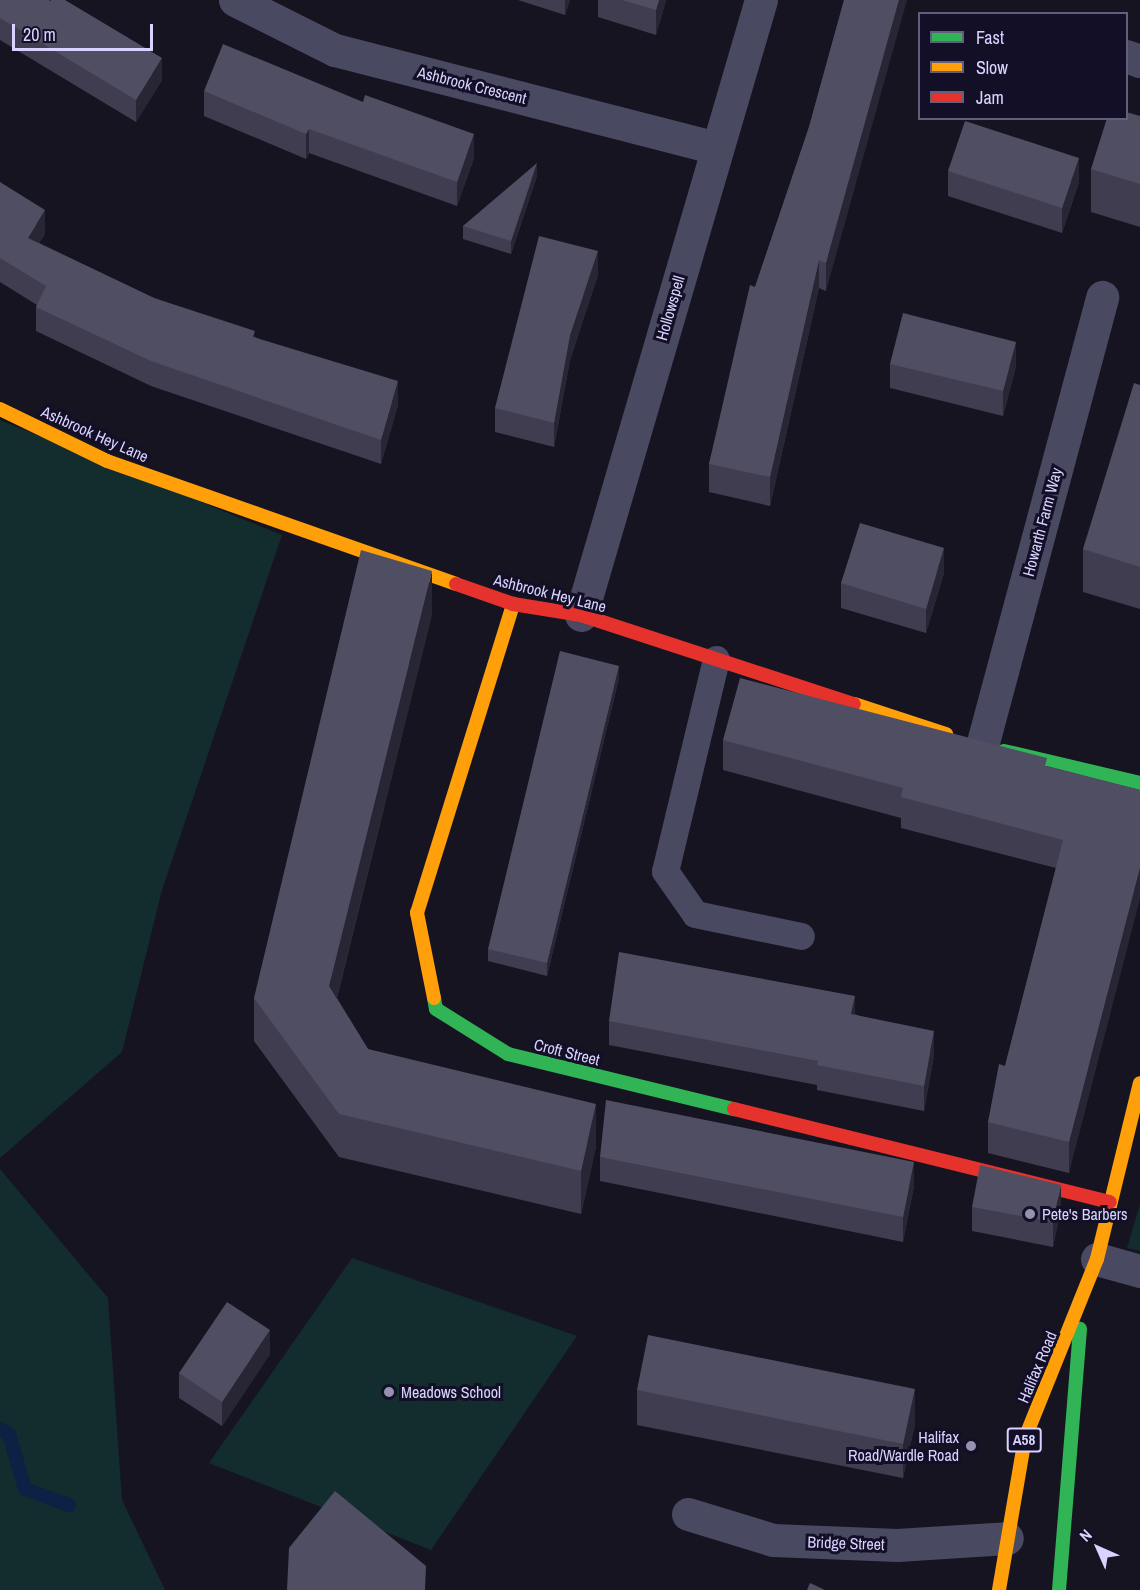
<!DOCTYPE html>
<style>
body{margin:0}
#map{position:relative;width:1140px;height:1590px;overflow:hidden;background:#161421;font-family:"Archivo Narrow",sans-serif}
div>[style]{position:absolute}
.green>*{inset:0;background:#132c2d}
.stream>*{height:14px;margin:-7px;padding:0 7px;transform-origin:7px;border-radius:7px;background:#0d2144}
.lane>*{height:27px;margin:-13.5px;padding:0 13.5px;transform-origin:13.5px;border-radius:13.5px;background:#4a4962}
.street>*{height:33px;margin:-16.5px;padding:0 16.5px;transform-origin:16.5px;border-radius:16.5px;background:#4a4962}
.fast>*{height:14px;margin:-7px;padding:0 7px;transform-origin:7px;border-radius:7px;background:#30b455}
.slow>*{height:14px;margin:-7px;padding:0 7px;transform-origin:7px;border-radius:7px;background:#ff9f0a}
.jam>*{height:14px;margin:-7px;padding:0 7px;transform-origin:7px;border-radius:7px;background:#e5322d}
.wall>*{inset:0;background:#403d50}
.shaded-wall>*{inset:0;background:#282635}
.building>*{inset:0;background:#504e63}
.dots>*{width:16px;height:16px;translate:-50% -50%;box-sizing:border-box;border:3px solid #130f26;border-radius:50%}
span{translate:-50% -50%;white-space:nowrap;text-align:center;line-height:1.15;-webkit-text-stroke:6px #130f26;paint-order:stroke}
.shield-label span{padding:2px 4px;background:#130f26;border:2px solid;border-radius:4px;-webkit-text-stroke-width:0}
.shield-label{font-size:15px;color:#d9d4ff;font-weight:700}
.street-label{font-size:16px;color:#d9d4ff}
.poi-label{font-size:16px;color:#d9d4ff}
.left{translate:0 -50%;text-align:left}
.right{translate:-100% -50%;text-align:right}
.legend{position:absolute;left:918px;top:12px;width:210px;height:108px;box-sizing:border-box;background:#130f26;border:2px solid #625e7d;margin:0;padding:8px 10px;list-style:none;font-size:18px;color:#d9d4ff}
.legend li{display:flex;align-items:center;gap:12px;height:30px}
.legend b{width:30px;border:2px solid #625e7d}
.north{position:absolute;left:1068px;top:1518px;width:60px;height:60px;-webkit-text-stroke:4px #130f26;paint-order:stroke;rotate:315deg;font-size:16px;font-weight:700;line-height:24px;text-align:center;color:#d9d4ff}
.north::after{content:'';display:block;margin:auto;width:21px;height:27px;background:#d9d4ff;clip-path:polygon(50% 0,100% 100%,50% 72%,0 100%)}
.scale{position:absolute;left:12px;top:24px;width:141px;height:27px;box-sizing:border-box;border:3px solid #d9d4ff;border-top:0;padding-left:8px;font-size:18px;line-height:21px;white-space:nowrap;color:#d9d4ff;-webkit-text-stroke:4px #130f26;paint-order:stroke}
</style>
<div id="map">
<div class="green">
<div style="clip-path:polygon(0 420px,282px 535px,162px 890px,122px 1052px,0 1158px)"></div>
<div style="clip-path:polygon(0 1169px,108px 1298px,122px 1500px,165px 1590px,0 1590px)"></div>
<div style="clip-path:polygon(1140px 1204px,1140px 1251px,1127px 1248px)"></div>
<div style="clip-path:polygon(352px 1258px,577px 1336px,431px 1550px,209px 1463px)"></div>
</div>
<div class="stream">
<div style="left:0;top:1429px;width:10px;rotate:29deg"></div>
<div style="left:9px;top:1434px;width:57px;rotate:73.8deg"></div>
<div style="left:25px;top:1489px;width:47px;rotate:20deg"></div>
</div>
<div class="lane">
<div style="left:716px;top:659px;width:218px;rotate:103.5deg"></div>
<div style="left:665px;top:871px;width:52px;rotate:55.1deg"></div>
<div style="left:695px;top:914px;width:108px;rotate:11.7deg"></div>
</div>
<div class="street">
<div style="left:235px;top:0;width:112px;rotate:26.6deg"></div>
<div style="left:335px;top:50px;width:394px;rotate:14.4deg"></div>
<div style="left:1126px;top:56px;width:15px;rotate:20deg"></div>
<div style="left:581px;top:615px;width:641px;rotate:-73.69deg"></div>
<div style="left:982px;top:746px;width:465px;rotate:-75deg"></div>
<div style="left:1097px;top:1259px;width:45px;rotate:15.6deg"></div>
<div style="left:688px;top:1514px;width:89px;rotate:17deg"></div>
<div style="left:773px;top:1540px;width:124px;rotate:2.3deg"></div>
<div style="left:897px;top:1545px;width:110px;rotate:-3.6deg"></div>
</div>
<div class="fast">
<div style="left:1004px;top:751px;width:140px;rotate:13.2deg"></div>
<div style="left:434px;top:998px;width:11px;rotate:80deg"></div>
<div style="left:436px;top:1009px;width:85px;rotate:32deg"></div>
<div style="left:508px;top:1054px;width:233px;rotate:13.7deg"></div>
<div style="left:1059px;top:1590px;width:262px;rotate:-85.4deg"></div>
</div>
<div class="slow">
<div style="left:0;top:409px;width:119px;rotate:25.9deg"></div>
<div style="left:107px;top:461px;width:370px;rotate:19.4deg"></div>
<div style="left:854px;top:704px;width:97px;rotate:18.1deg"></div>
<div style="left:434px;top:998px;width:87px;rotate:-101.3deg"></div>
<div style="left:417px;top:913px;width:324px;rotate:-72.7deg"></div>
<div style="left:999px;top:1590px;width:154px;rotate:-80.3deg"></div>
<div style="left:1025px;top:1438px;width:193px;rotate:-68.1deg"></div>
<div style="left:1097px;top:1259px;width:181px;rotate:-76.3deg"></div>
</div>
<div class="jam">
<div style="left:456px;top:584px;width:60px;rotate:19.3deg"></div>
<div style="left:513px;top:604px;width:69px;rotate:9.2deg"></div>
<div style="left:581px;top:615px;width:287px;rotate:18.1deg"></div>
<div style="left:734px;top:1109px;width:387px;rotate:13.9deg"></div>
</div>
<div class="wall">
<div style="clip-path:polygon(0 0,162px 80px,136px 122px,0 40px)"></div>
<div style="clip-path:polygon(518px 0,570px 0,565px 15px)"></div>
<div style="clip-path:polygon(598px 0,666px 0,656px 35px,598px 17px)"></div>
<div style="clip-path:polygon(844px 0,826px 291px,819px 288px,770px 506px,709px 492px,709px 464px,755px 287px,809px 127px)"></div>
<div style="clip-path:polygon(204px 91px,474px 158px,457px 206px,309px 153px,306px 159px,204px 116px)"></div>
<div style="clip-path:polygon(1140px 116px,1140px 227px,1091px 212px,1091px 169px)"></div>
<div style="clip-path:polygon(948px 171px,1079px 182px,1062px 233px,948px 196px)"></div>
<div style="clip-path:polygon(537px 176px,511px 254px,463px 239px,463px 226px)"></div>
<div style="clip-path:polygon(0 182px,45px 234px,39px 243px,154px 298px,255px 337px,398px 405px,381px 464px,151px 386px,36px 331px,36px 307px,37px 305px,0 282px)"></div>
<div style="clip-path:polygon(598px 275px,570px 360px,554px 447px,495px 432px,495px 408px)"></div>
<div style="clip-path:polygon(890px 364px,1016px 366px,1003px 416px,890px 388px)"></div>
<div style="clip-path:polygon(1140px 385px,1140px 609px,1083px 592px,1083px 549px)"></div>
<div style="clip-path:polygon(944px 573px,926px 633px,841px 608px,841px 583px)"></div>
<div style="clip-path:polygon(432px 614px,337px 998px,368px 1049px,596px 1147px,581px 1214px,339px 1157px,254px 1041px,254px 998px)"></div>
<div style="clip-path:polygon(619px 678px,547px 976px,488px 961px,488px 949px)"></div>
<div style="clip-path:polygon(723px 740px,1047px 766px,1140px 790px,1069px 1173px,988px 1153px,988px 1122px,1005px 1066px,1056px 868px,901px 828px,901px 818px,723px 770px)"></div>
<div style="clip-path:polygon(855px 1014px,934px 1055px,924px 1111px,817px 1090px,817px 1085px,609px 1045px,609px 1021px)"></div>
<div style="clip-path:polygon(600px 1157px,914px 1186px,903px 1242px,600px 1181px)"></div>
<div style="clip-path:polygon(972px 1207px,1061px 1209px,1053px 1247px,972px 1231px)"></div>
<div style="clip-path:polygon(270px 1354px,222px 1426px,179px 1398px,179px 1373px)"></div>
<div style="clip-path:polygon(637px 1390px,915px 1424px,903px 1478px,637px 1425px)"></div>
</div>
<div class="shaded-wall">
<div style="clip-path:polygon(565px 0,570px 0,565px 15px)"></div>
<div style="clip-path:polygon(659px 0,666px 0,656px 35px,656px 10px)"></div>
<div style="clip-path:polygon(899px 0,907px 0,826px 291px,826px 263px)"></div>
<div style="clip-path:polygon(162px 58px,162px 80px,136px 122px,136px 100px)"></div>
<div style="clip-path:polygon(309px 129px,309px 153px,306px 159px,306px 134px)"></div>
<div style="clip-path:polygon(474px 134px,474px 158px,457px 206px,457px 182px)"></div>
<div style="clip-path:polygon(1079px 158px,1079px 182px,1062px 233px,1062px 208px)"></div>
<div style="clip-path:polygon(537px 163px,537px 176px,511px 254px,511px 241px)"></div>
<div style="clip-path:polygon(45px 210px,45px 234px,28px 262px,28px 238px)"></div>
<div style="clip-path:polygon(598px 251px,598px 275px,570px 360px,554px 447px,554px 423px,570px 335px)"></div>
<div style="clip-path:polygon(819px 260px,819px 288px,770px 506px,770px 477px)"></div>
<div style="clip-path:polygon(1016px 342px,1016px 366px,1003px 416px,1003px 391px)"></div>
<div style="clip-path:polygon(398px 381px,398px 405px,381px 464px,381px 440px)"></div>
<div style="clip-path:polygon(944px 548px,944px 573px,926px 633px,926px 609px)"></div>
<div style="clip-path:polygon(432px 571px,432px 614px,329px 1029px,329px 986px)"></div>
<div style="clip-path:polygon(619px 666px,619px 678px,547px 976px,547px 963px)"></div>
<div style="clip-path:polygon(1140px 868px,1140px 899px,1069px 1173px,1069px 1142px)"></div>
<div style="clip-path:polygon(855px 996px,855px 1021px,851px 1014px)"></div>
<div style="clip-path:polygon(934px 1031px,934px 1055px,924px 1111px,924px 1086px)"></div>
<div style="clip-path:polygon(596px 1104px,596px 1147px,581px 1214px,581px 1171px)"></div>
<div style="clip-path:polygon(914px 1162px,914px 1186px,903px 1242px,903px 1217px)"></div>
<div style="clip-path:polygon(1061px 1185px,1061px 1209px,1053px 1247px,1053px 1222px)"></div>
<div style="clip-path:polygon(270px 1330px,270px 1354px,222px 1426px,222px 1402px)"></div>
<div style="clip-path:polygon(915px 1389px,915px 1424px,903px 1478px,903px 1444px)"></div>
</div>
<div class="building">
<div style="clip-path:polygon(0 0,49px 0,51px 1px,51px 0,65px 0,162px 58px,136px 100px,0 18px)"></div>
<div style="clip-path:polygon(622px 0,659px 0,656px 10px)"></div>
<div style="clip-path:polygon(844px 0,899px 0,826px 263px,819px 260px,770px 477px,709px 464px,750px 285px,755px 287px,809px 127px)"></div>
<div style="clip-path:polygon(223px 44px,363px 102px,365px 95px,474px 134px,457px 182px,309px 129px,306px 134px,204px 91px)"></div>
<div style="clip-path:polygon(1126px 112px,1140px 116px,1140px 184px,1091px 169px,1107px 118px,1126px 118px)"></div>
<div style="clip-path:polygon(965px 121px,1079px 158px,1062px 208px,948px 171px)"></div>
<div style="clip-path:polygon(537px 163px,511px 241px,463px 226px)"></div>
<div style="clip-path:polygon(0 182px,45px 210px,28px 238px,154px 298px,255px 331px,253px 337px,398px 381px,381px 440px,151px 361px,36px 307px,46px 286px,0 258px)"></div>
<div style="clip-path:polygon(539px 236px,598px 251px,570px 335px,554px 423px,495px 408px)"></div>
<div style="clip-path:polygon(903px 313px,1016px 342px,1003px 391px,890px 364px)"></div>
<div style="clip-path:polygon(1134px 383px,1140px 385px,1140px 567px,1083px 549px)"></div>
<div style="clip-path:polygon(860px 523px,944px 548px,926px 609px,841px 583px)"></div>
<div style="clip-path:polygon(361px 550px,432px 571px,329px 986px,368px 1049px,596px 1104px,581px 1171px,339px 1114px,254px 998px)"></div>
<div style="clip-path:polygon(560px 651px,619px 666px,547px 963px,488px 949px)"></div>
<div style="clip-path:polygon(740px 678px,1047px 758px,1045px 766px,1140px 790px,1140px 868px,1069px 1142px,988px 1122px,999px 1064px,1005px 1066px,1063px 840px,901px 797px,903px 788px,723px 740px)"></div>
<div style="clip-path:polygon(619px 952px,855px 996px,851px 1014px,934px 1031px,924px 1086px,817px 1065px,818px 1061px,609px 1021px)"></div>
<div style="clip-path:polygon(606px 1100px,914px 1162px,903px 1217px,600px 1157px)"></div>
<div style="clip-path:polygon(980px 1165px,1061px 1185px,1053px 1222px,972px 1207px)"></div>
<div style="clip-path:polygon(227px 1302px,270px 1330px,222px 1402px,179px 1373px)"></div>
<div style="clip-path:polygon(648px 1335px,915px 1389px,903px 1444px,637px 1390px)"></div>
<div style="clip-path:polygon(335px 1491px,426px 1566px,425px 1590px,287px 1590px,289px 1548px)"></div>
<div style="clip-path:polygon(810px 1583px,825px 1590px,807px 1590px)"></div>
</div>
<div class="dots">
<div style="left:1030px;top:1214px;background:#9591b1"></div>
<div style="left:389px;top:1392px;background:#9591b1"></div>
<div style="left:971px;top:1446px;background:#9591b1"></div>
</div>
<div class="shield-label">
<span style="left:1024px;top:1440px">A58</span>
</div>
<div class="street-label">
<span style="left:472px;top:85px;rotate:14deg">Ashbrook Crescent</span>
<span style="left:670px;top:308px;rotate:-74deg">Hollowspell</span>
<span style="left:95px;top:434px;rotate:24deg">Ashbrook Hey Lane</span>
<span style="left:1042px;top:522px;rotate:-75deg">Howarth Farm Way</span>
<span style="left:550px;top:593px;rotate:14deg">Ashbrook Hey Lane</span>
<span style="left:567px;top:1052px;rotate:14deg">Croft Street</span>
<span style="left:1037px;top:1367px;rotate:-67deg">Halifax Road</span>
<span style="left:846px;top:1543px;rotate:2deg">Bridge Street</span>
</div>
<div class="poi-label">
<span class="left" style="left:1042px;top:1214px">Pete's Barbers</span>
<span class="left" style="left:401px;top:1392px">Meadows School</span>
<span class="right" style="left:959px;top:1446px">Halifax<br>Road/Wardle Road</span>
</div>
<ul class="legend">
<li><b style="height:8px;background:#30b455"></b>Fast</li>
<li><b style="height:8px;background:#ff9f0a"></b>Slow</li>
<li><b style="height:8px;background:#e5322d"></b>Jam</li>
</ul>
<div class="north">N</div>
<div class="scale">20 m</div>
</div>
